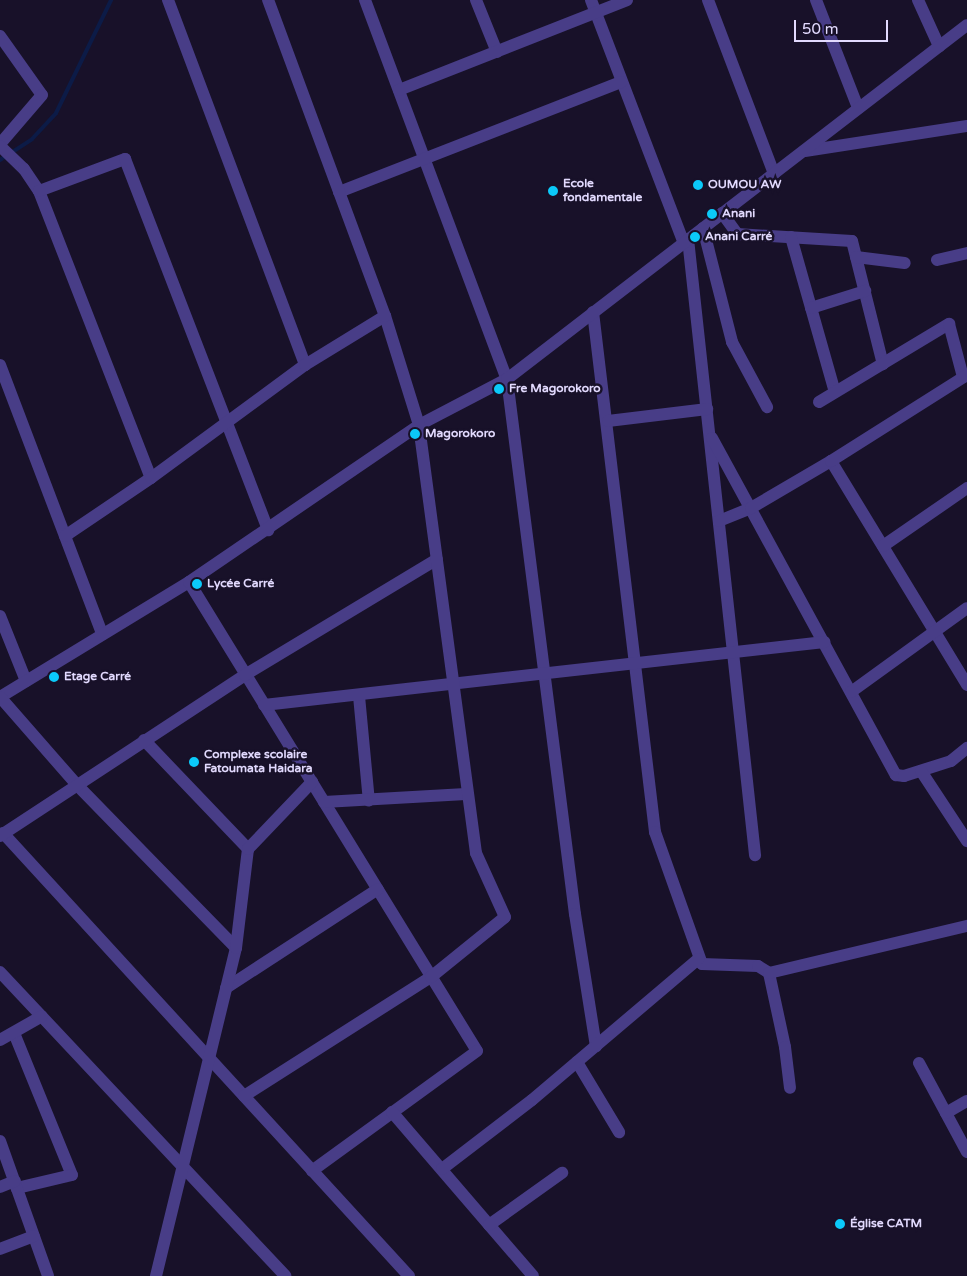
<!DOCTYPE html>
<meta charset="utf-8">
<style>
body{margin:0}
#map{position:relative;width:967px;height:1276px;overflow:hidden;background:#181129;font-family:"Varela Round",sans-serif}
div>[style]{position:absolute}
.stream>*{height:4px;margin:-2px;padding:0 2px;transform-origin:2px;border-radius:2px;background:#0c1b47}
.street>*{height:12px;margin:-6px;padding:0 6px;transform-origin:6px;border-radius:6px;background:#483d87}
.dots>*{width:14px;height:14px;translate:-50% -50%;box-sizing:border-box;border:2px solid #181129;border-radius:50%}
span{translate:-50% -50%;white-space:nowrap;text-align:center;line-height:1.15;-webkit-text-stroke:5px #181129;paint-order:stroke}
.poi-label{font-size:12px;color:#e2dafe;font-weight:700}
.left{translate:0 -50%;text-align:left}
.scale{position:absolute;left:794px;top:20px;width:94px;height:22px;box-sizing:border-box;border:2px solid #e2dafe;border-top:0;padding-left:6px;font-size:15px;line-height:18px;white-space:nowrap;color:#e2dafe;-webkit-text-stroke:4px #181129;paint-order:stroke}
</style>
<div id="map">
<div class="stream">
<div style="left:0;top:160px;width:38px;rotate:-33deg"></div>
<div style="left:32px;top:139px;width:35px;rotate:-47deg"></div>
<div style="left:56px;top:113px;width:126px;rotate:-64deg"></div>
</div>
<div class="street">
<div style="left:168px;top:0;width:390px;rotate:69.4deg"></div>
<div style="left:365px;top:0;width:405px;rotate:69.5deg"></div>
<div style="left:507px;top:379px;width:539px;rotate:82.76deg"></div>
<div style="left:575px;top:914px;width:134px;rotate:81deg"></div>
<div style="left:476px;top:0;width:56px;rotate:68deg"></div>
<div style="left:591px;top:0;width:260px;rotate:69.1deg"></div>
<div style="left:708px;top:0;width:186px;rotate:69.2deg"></div>
<div style="left:816px;top:0;width:116px;rotate:68.7deg"></div>
<div style="left:918px;top:0;width:51px;rotate:65.5deg"></div>
<div style="left:0;top:36px;width:72px;rotate:54.6deg"></div>
<div style="left:42px;top:95px;width:65px;rotate:130.6deg"></div>
<div style="left:399px;top:90px;width:245px;rotate:-21.5deg"></div>
<div style="left:0;top:146px;width:33px;rotate:44deg"></div>
<div style="left:24px;top:169px;width:27px;rotate:56deg"></div>
<div style="left:39px;top:191px;width:308px;rotate:68.7deg"></div>
<div style="left:805px;top:151px;width:164px;rotate:-8.8deg"></div>
<div style="left:39px;top:191px;width:92px;rotate:-20.4deg"></div>
<div style="left:125px;top:159px;width:398px;rotate:68.9deg"></div>
<div style="left:339px;top:192px;width:303px;rotate:-21.3deg"></div>
<div style="left:722px;top:213px;width:26px;rotate:54deg"></div>
<div style="left:737px;top:234px;width:115px;rotate:3.5deg"></div>
<div style="left:852px;top:241px;width:127px;rotate:75.9deg"></div>
<div style="left:703px;top:228px;width:118px;rotate:75.7deg"></div>
<div style="left:732px;top:342px;width:74px;rotate:61.7deg"></div>
<div style="left:791px;top:237px;width:161px;rotate:74.2deg"></div>
<div style="left:688px;top:239px;width:620px;rotate:83.79deg"></div>
<div style="left:856px;top:257px;width:49px;rotate:7deg"></div>
<div style="left:937px;top:260px;width:31px;rotate:-13deg"></div>
<div style="left:811px;top:308px;width:57px;rotate:-17.5deg"></div>
<div style="left:593px;top:312px;width:524px;rotate:83.2deg"></div>
<div style="left:655px;top:832px;width:140px;rotate:70.4deg"></div>
<div style="left:702px;top:964px;width:56px;rotate:2deg"></div>
<div style="left:758px;top:966px;width:13px;rotate:32deg"></div>
<div style="left:769px;top:973px;width:76px;rotate:77.8deg"></div>
<div style="left:785px;top:1047px;width:41px;rotate:83deg"></div>
<div style="left:0;top:365px;width:288px;rotate:69.2deg"></div>
<div style="left:819px;top:402px;width:152px;rotate:-31deg"></div>
<div style="left:949px;top:324px;width:55px;rotate:75.2deg"></div>
<div style="left:608px;top:421px;width:100px;rotate:-6.9deg"></div>
<div style="left:712px;top:438px;width:384px;rotate:61.4deg"></div>
<div style="left:896px;top:775px;width:8px;rotate:7deg"></div>
<div style="left:904px;top:776px;width:49px;rotate:-17.7deg"></div>
<div style="left:951px;top:761px;width:21px;rotate:-39deg"></div>
<div style="left:831px;top:461px;width:262px;rotate:58.7deg"></div>
<div style="left:719px;top:521px;width:35px;rotate:-22deg"></div>
<div style="left:751px;top:508px;width:93px;rotate:-30.4deg"></div>
<div style="left:831px;top:461px;width:161px;rotate:-32.3deg"></div>
<div style="left:65px;top:536px;width:104px;rotate:-34deg"></div>
<div style="left:151px;top:478px;width:191px;rotate:-36.3deg"></div>
<div style="left:305px;top:365px;width:94px;rotate:-31.5deg"></div>
<div style="left:883px;top:546px;width:102px;rotate:-34.6deg"></div>
<div style="left:189px;top:582px;width:550px;rotate:58.45deg"></div>
<div style="left:477px;top:1051px;width:204px;rotate:144deg"></div>
<div style="left:0;top:616px;width:70px;rotate:68.2deg"></div>
<div style="left:851px;top:692px;width:143px;rotate:-35.9deg"></div>
<div style="left:359px;top:696px;width:105px;rotate:84.6deg"></div>
<div style="left:0;top:697px;width:221px;rotate:-31.3deg"></div>
<div style="left:189px;top:582px;width:278px;rotate:-34.3deg"></div>
<div style="left:419px;top:425px;width:99px;rotate:-27.6deg"></div>
<div style="left:507px;top:379px;width:580px;rotate:-37.58deg"></div>
<div style="left:0;top:697px;width:118px;rotate:48.8deg"></div>
<div style="left:78px;top:786px;width:226px;rotate:45.7deg"></div>
<div style="left:264px;top:705px;width:564px;rotate:-6.42deg"></div>
<div style="left:144px;top:740px;width:151px;rotate:46.3deg"></div>
<div style="left:921px;top:771px;width:84px;rotate:56.7deg"></div>
<div style="left:324px;top:802px;width:142px;rotate:-3.2deg"></div>
<div style="left:3px;top:833px;width:601px;rotate:47.5deg"></div>
<div style="left:0;top:836px;width:293px;rotate:-33.3deg"></div>
<div style="left:245px;top:675px;width:224px;rotate:-31.1deg"></div>
<div style="left:0;top:972px;width:417px;rotate:46.8deg"></div>
<div style="left:769px;top:973px;width:204px;rotate:-13.4deg"></div>
<div style="left:226px;top:988px;width:181px;rotate:-33.1deg"></div>
<div style="left:14px;top:1033px;width:153px;rotate:67.8deg"></div>
<div style="left:72px;top:1175px;width:57px;rotate:166.7deg"></div>
<div style="left:0;top:1040px;width:48px;rotate:-29.7deg"></div>
<div style="left:577px;top:1062px;width:82px;rotate:59deg"></div>
<div style="left:919px;top:1063px;width:101px;rotate:61.7deg"></div>
<div style="left:244px;top:1096px;width:222px;rotate:-32.5deg"></div>
<div style="left:431px;top:977px;width:95px;rotate:-39deg"></div>
<div style="left:505px;top:917px;width:70px;rotate:-114.4deg"></div>
<div style="left:476px;top:853px;width:432px;rotate:-97.6deg"></div>
<div style="left:419px;top:425px;width:114px;rotate:-107.3deg"></div>
<div style="left:385px;top:316px;width:337px;rotate:-110.3deg"></div>
<div style="left:392px;top:1112px;width:216px;rotate:49.3deg"></div>
<div style="left:946px;top:1113px;width:24px;rotate:-30deg"></div>
<div style="left:0;top:1141px;width:143px;rotate:70.4deg"></div>
<div style="left:442px;top:1169px;width:113px;rotate:-37.5deg"></div>
<div style="left:532px;top:1100px;width:218px;rotate:-40.3deg"></div>
<div style="left:0;top:1187px;width:16px;rotate:-22deg"></div>
<div style="left:489px;top:1225px;width:90px;rotate:-35.5deg"></div>
<div style="left:0;top:1249px;width:36px;rotate:-21deg"></div>
<div style="left:156px;top:1276px;width:338px;rotate:-76.3deg"></div>
<div style="left:236px;top:948px;width:100px;rotate:-83.1deg"></div>
<div style="left:248px;top:849px;width:93px;rotate:-46.3deg"></div>
</div>
<div class="dots">
<div style="left:698px;top:185px;background:#0bc9f9"></div>
<div style="left:553px;top:191px;background:#0bc9f9"></div>
<div style="left:712px;top:214px;background:#0bc9f9"></div>
<div style="left:695px;top:237px;background:#0bc9f9"></div>
<div style="left:499px;top:389px;background:#0bc9f9"></div>
<div style="left:415px;top:434px;background:#0bc9f9"></div>
<div style="left:197px;top:584px;background:#0bc9f9"></div>
<div style="left:54px;top:677px;background:#0bc9f9"></div>
<div style="left:194px;top:762px;background:#0bc9f9"></div>
<div style="left:840px;top:1224px;background:#0bc9f9"></div>
</div>
<div class="poi-label">
<span class="left" style="left:563px;top:191px">Ecole<br>fondamentale</span>
<span class="left" style="left:708px;top:185px">OUMOU AW</span>
<span class="left" style="left:722px;top:214px">Anani</span>
<span class="left" style="left:705px;top:237px">Anani Carré</span>
<span class="left" style="left:509px;top:389px">Fre Magorokoro</span>
<span class="left" style="left:425px;top:434px">Magorokoro</span>
<span class="left" style="left:207px;top:584px">Lycée Carré</span>
<span class="left" style="left:64px;top:677px">Etage Carré</span>
<span class="left" style="left:204px;top:762px">Complexe scolaire<br>Fatoumata Haidara</span>
<span class="left" style="left:850px;top:1224px">Église CATM</span>
</div>
<div class="scale">50 m</div>
</div>
